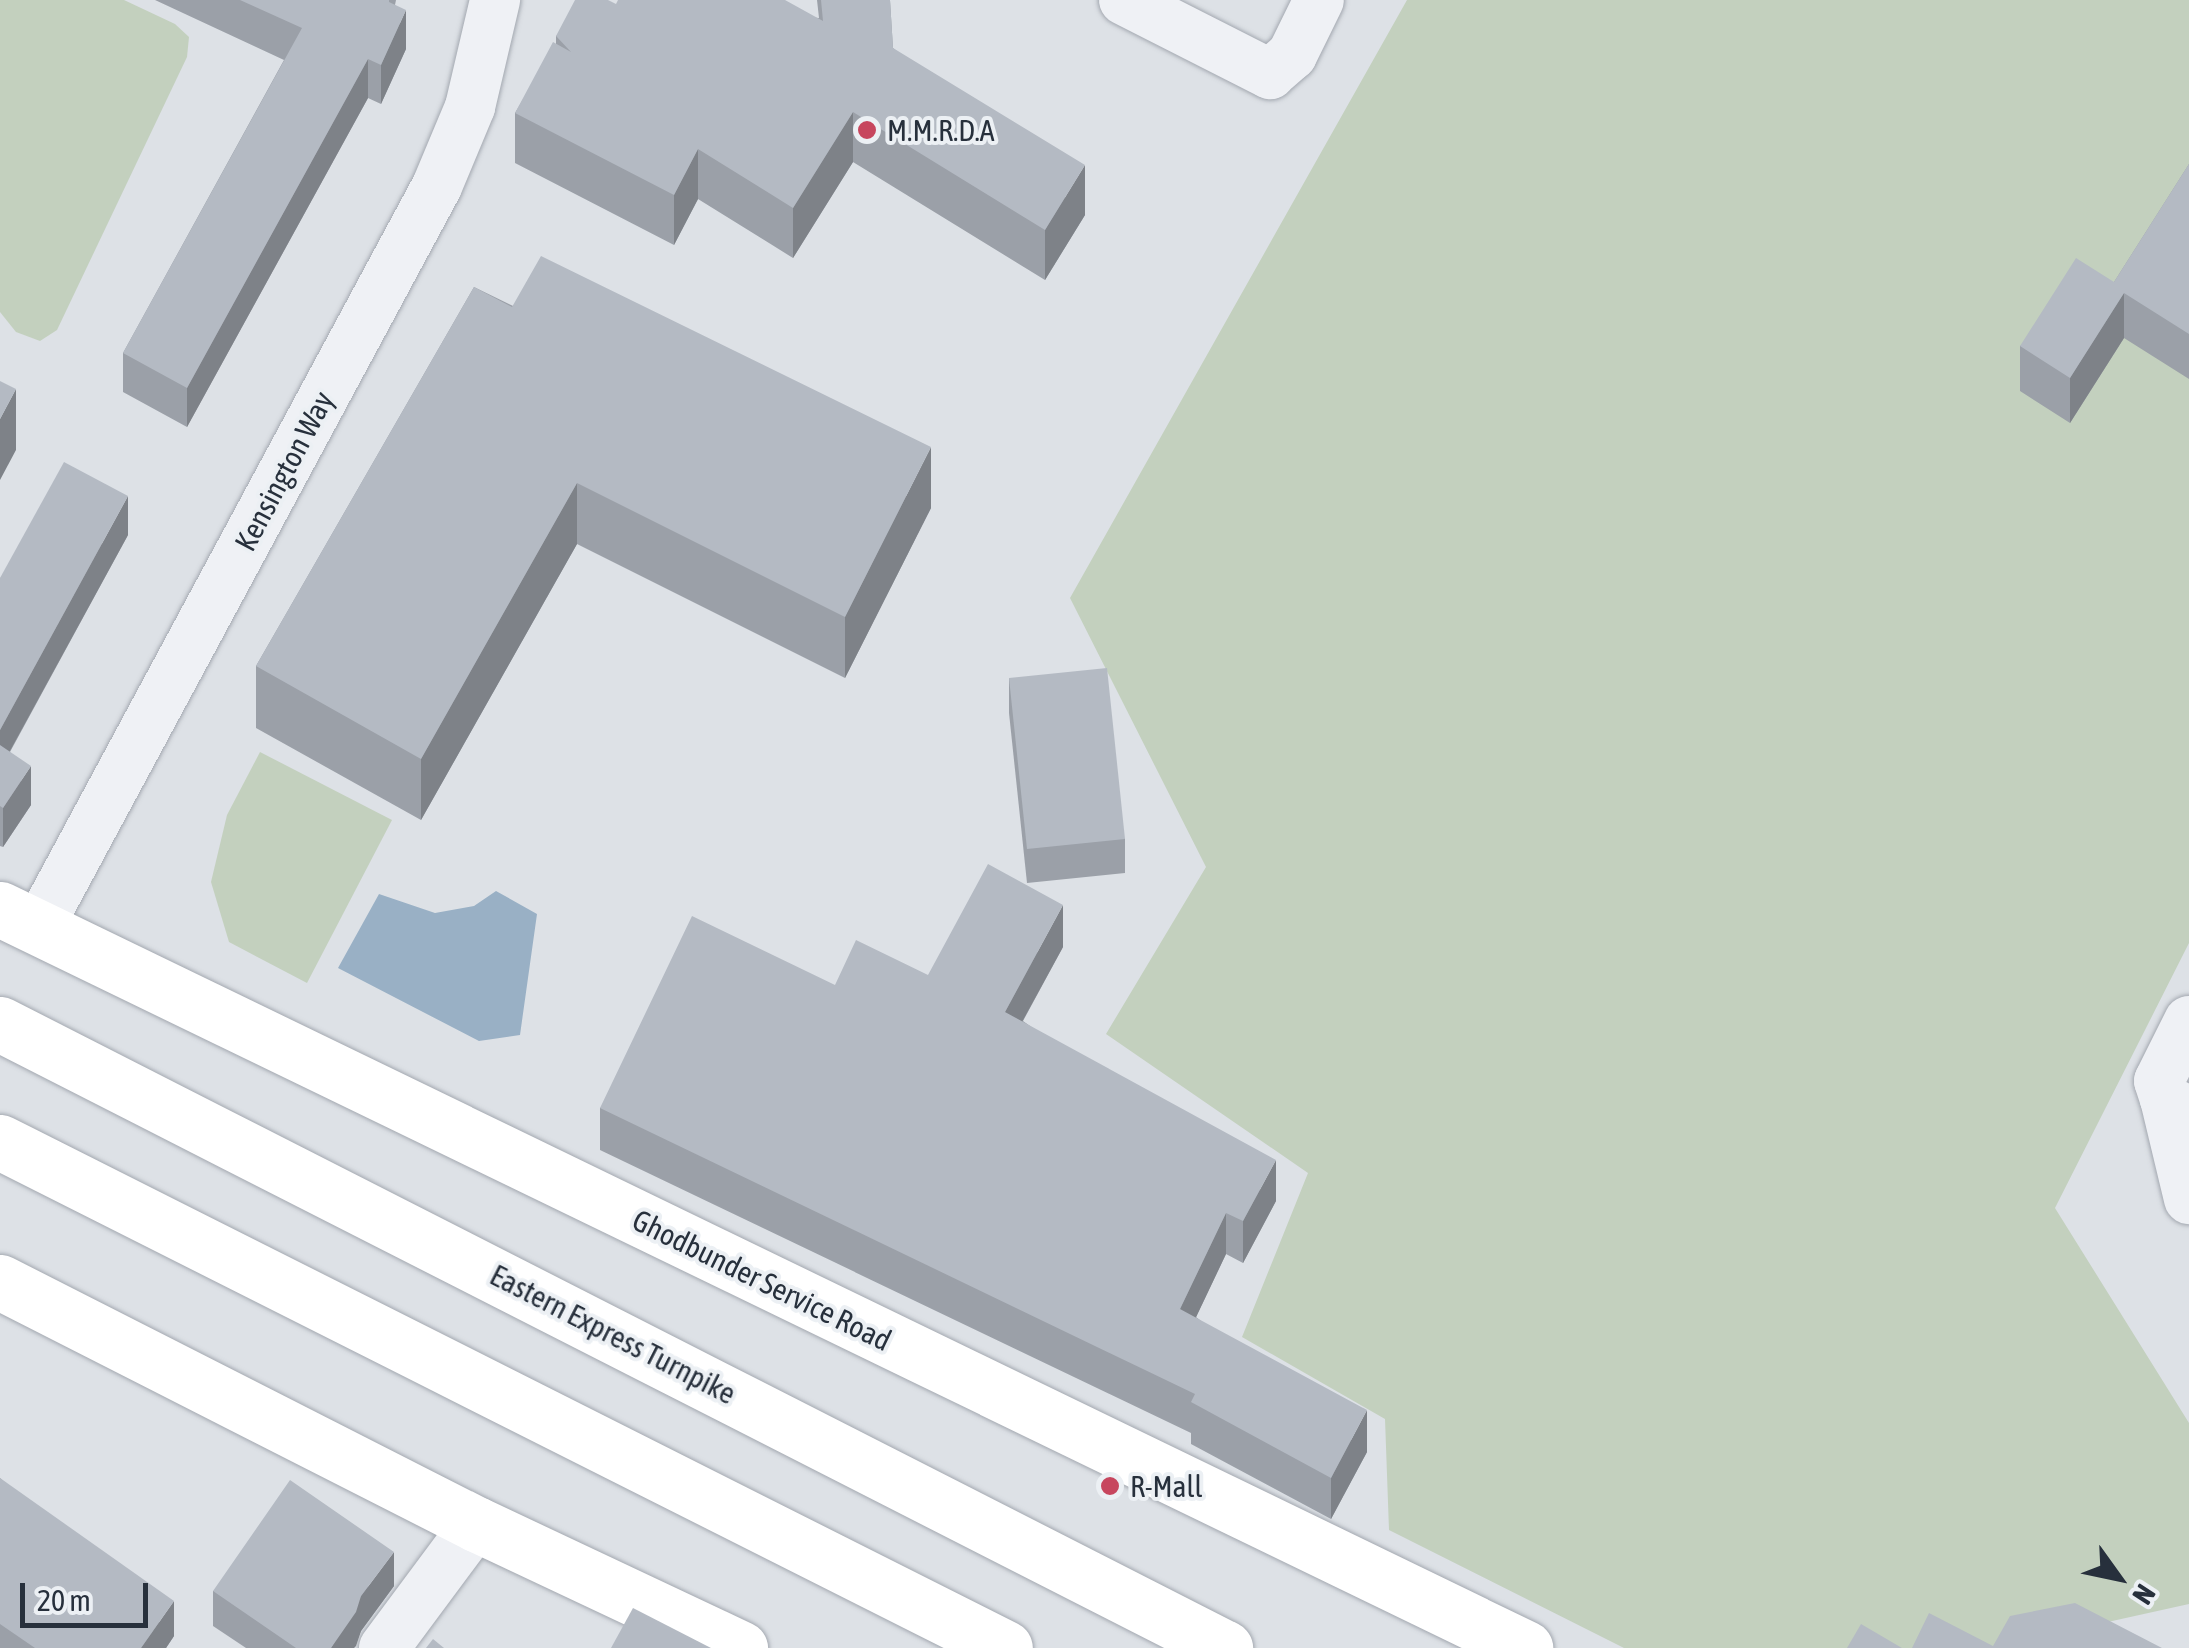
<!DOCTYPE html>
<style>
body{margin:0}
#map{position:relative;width:2189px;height:1648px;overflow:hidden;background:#dde1e6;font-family:"Asap Condensed",sans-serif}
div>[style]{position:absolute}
.green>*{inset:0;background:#c3d0be}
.water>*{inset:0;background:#99b0c5}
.roads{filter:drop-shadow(0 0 2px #a3a8b0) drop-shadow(0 0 2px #a3a8b0)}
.street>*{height:50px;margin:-25px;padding:0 25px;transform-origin:25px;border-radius:25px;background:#eff1f5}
.secondary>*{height:55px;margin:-27.5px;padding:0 27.5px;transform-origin:27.5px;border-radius:27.5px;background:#fff}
.primary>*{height:55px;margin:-27.5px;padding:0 27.5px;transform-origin:27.5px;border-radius:27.5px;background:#fff}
.wall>*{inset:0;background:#9ba0a8}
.shaded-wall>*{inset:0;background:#7e8288}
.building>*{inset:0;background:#b4bac3}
.dots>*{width:28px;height:28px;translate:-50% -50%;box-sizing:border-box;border:5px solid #ecf0f4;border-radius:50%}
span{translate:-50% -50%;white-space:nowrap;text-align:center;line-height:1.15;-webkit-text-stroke:8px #ecf0f4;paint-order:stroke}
.poi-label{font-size:30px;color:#27303c}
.left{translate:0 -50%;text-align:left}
.street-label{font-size:30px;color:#27303c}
.north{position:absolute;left:2069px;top:1528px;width:100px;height:100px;-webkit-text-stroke:8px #ecf0f4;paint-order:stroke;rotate:123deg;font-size:28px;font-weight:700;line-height:40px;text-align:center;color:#27303c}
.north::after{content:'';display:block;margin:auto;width:35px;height:45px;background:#27303c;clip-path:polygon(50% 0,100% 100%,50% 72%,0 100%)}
.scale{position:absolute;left:20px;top:1583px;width:128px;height:45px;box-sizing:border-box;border:5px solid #27303c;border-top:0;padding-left:12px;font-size:30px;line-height:35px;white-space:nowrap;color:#27303c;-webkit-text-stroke:8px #ecf0f4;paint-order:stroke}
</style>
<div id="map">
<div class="green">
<div style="clip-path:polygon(0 0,124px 0,175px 24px,189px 37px,187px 57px,57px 330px,40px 341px,16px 332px,0 312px)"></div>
<div style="clip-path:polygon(1407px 0,2189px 0,2189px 943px,2055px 1208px,2189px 1423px,2189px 1604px,1990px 1648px,1624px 1648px,1389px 1530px,1385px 1419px,1242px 1337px,1308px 1173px,1106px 1034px,1206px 867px,1070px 598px)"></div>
<div style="clip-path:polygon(260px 752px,392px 820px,307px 983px,229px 942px,211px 882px,227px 815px)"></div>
</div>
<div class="water">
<div style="clip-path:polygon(496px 891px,537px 914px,520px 1035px,479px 1041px,338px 968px,379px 894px,435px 913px,474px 906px)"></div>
</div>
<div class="roads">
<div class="street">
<div style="left:1124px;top:0;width:164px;rotate:26.9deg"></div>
<div style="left:1270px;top:74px;width:29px;rotate:-41deg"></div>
<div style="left:1292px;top:55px;width:61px;rotate:-63.9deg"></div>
<div style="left:38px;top:928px;width:842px;rotate:-61.73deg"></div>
<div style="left:437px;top:186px;width:86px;rotate:-67.3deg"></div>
<div style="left:470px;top:107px;width:110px;rotate:-76.8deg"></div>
<div style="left:2189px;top:1021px;width:67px;rotate:116.6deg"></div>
<div style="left:2159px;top:1081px;width:19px;rotate:72deg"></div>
<div style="left:2165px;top:1099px;width:27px;rotate:28deg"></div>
<div style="left:2165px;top:1099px;width:103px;rotate:76.5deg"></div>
<div style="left:384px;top:1648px;width:154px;rotate:-53.4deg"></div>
</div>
<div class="secondary">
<div style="left:0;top:909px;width:1695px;rotate:25.85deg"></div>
<div style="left:0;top:1282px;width:534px;rotate:26.95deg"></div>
<div style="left:476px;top:1524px;width:292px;rotate:25.2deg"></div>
</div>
<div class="primary">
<div style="left:0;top:1024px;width:1375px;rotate:26.99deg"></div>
<div style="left:0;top:1142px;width:1125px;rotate:26.72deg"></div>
</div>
</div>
<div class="wall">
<div style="clip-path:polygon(155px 0,396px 0,395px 5px,406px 49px,381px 104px,368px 98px,187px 427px,123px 392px,123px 353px,284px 60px)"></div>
<div style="clip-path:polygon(817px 0,890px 0,893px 48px,1085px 215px,1045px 280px,853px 162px,793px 258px,698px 199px,674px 245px,515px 163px,515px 113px,556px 44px,556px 36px,616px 4px,819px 18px)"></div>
<div style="clip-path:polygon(2189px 164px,2189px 379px,2124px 338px,2070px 423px,2020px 391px,2020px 346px,2114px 282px)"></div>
<div style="clip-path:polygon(474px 287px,931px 508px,845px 678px,577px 544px,421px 820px,256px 728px,256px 666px)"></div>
<div style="clip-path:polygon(128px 535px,10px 752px,31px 805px,3px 847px,0 846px,0 578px)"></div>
<div style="clip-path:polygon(1009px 678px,1125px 839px,1125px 873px,1027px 883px,1009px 713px)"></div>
<div style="clip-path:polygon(1063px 947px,1023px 1021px,1276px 1201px,1243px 1263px,1226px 1254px,1196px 1317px,1367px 1452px,1331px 1519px,1191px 1444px,1191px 1433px,600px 1150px,600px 1108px,835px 985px,928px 975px)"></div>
<div style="clip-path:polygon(0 1478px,174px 1636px,166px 1648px,0 1648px)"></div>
<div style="clip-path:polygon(394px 1586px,361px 1631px,354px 1648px,246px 1648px,213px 1626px,213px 1591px)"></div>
</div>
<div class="shaded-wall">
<div style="clip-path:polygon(406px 10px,406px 49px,381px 104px,381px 65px)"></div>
<div style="clip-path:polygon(368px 59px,368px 98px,187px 427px,187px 388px)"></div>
<div style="clip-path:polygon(853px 112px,853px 162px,793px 258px,793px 208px)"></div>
<div style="clip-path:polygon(698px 149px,698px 199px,674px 245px,674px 195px)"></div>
<div style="clip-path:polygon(1085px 165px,1085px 215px,1045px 280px,1045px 230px)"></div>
<div style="clip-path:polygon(2124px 293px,2124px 338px,2070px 423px,2070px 378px)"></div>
<div style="clip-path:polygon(16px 389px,16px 450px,0 480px,0 419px)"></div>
<div style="clip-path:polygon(931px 447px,931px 508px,845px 678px,845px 617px)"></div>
<div style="clip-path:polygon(577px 483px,577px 544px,421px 820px,421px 759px)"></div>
<div style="clip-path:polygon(128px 496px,128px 535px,0 769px,0 730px)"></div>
<div style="clip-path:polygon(31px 766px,31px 805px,3px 847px,3px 808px)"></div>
<div style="clip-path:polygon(1063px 905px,1063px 947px,1005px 1053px,1005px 1012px)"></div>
<div style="clip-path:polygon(1276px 1160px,1276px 1201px,1243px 1263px,1243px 1221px)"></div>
<div style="clip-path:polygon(1226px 1213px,1226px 1254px,1180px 1351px,1180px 1309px)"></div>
<div style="clip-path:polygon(1367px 1410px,1367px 1452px,1331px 1519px,1331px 1478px)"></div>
<div style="clip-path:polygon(394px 1552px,394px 1586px,361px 1631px,356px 1646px,354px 1648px,331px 1648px,361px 1596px)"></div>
<div style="clip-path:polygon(174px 1601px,174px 1636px,166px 1648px,141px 1648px)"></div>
</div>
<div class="building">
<div style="clip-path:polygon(240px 0,389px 0,389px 2px,406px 10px,381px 65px,368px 59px,187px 388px,123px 353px,302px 28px)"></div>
<div style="clip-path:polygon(575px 0,608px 0,616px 4px,618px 0,785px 0,823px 21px,821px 0,890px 0,893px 48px,1085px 165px,1045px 230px,853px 112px,793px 208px,698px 149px,674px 195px,515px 113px,553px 42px,571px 52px,556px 36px)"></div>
<div style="clip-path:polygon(2189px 164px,2189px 334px,2124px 293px,2070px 378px,2020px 346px,2076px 258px,2114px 282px)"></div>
<div style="clip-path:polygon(541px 256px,931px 447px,845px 617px,577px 483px,421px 759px,256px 666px,474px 287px,512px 307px)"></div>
<div style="clip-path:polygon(0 381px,16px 389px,0 419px)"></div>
<div style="clip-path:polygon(64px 462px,128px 496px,0 730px,0 578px)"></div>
<div style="clip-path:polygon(1107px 668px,1125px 839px,1027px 849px,1009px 678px)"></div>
<div style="clip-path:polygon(0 745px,31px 766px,3px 808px,0 806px)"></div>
<div style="clip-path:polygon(988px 864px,1063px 905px,1005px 1012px,1276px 1160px,1243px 1221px,1226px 1213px,1180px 1309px,1367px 1410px,1331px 1478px,1191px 1402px,1195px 1394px,600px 1108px,692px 916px,835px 985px,856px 940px,928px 975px)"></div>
<div style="clip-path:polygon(0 1478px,174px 1601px,141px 1648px,35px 1648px,0 1624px)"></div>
<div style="clip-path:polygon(290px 1480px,394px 1552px,361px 1596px,356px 1612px,331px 1648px,296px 1648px,213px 1591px)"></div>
<div style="clip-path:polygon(2075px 1603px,2162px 1648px,1912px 1648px,1929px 1613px,1993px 1646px,2010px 1616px)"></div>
<div style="clip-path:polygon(633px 1608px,711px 1648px,611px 1648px)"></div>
<div style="clip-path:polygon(1861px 1624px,1902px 1648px,1847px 1648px)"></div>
<div style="clip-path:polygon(433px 1639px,444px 1648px,426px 1648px)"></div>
</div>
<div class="dots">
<div style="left:867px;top:130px;background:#c7465e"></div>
<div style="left:1110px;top:1486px;background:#c7465e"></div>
</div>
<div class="poi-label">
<span class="left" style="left:887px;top:130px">M.M.R.D.A</span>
<span class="left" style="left:1130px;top:1486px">R-Mall</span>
</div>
<div class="street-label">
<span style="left:284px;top:471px;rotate:-62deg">Kensington Way</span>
<span style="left:762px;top:1280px;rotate:26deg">Ghodbunder Service Road</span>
<span style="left:613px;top:1334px;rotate:27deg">Eastern Express Turnpike</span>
</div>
<div class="north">N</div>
<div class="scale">20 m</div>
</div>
